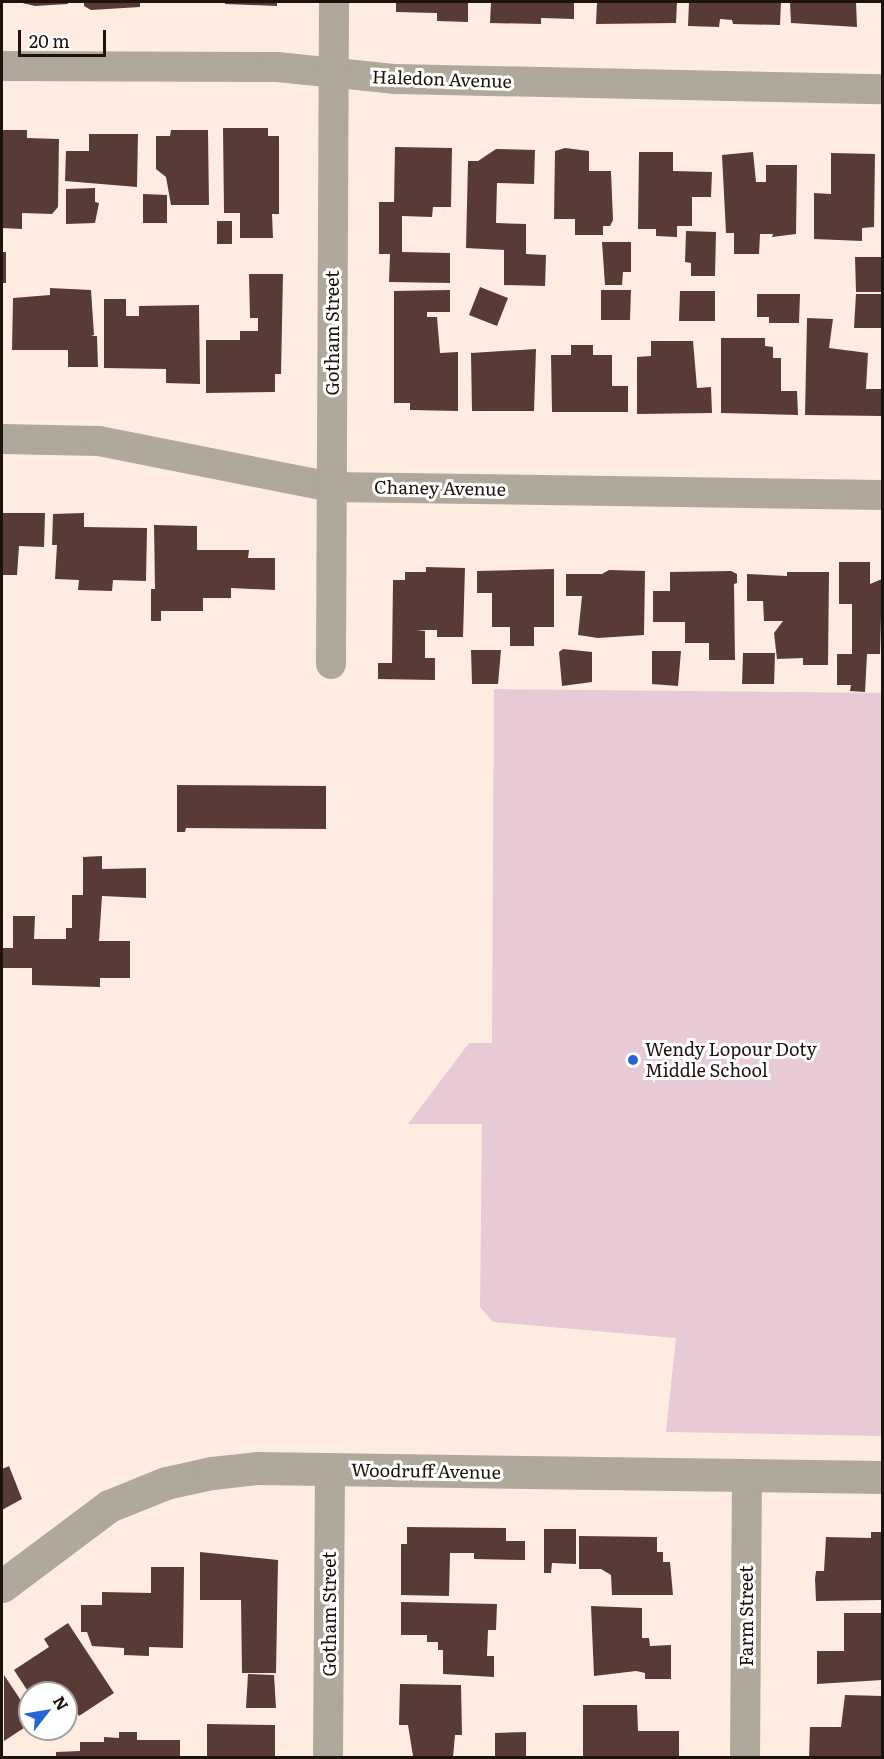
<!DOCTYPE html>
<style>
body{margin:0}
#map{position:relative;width:884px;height:1759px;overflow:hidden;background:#ffece0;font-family:Literata,serif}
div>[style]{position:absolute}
.green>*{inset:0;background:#e7cad5}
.building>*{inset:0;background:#583a37}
.minor>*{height:30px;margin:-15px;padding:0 15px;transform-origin:15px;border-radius:15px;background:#b0a99b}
.tertiary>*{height:33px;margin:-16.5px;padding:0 16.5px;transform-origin:16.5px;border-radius:16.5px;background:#b0a99b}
.dots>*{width:16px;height:16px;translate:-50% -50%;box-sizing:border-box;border:3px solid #fff;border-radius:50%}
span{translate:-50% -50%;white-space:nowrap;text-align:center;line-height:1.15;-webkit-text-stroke:6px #fff;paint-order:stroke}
.street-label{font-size:18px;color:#1d130c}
.poi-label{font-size:18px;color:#1d130c}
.left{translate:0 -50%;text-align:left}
.frame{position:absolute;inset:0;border:3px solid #1d130c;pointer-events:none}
.north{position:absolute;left:18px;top:1681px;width:60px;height:60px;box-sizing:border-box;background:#fff;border:2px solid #a5a19e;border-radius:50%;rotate:59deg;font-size:16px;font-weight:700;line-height:24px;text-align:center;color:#1d130c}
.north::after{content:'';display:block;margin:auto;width:21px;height:27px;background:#2865d2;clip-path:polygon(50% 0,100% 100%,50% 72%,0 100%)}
.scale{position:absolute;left:18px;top:30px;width:88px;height:27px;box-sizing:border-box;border:3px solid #1d130c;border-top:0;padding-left:8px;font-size:18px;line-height:21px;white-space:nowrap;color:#1d130c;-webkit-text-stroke:4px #fff;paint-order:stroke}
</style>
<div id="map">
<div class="green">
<div style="clip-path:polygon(494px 689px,882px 693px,882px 1436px,666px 1432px,676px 1338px,493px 1322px,480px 1307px,482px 1124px,408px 1124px,469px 1043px,492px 1043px)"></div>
</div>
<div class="building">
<div style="clip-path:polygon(18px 2px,68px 2px,68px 4px,35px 6px)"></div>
<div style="clip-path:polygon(84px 2px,140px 2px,140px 7px,91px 10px,84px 6px)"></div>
<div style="clip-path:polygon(225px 2px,277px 2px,277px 6px,225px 4px)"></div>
<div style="clip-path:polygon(396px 2px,468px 2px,468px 22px,437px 21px,437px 13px,396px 12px)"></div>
<div style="clip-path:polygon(491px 2px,574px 2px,574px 19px,541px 18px,541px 24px,490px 23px)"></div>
<div style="clip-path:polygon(597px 2px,677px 2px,676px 23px,596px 24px)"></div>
<div style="clip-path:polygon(689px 2px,781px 2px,780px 25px,733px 24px,732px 20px,720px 19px,719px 27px,688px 26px)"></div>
<div style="clip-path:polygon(790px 2px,856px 2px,857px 27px,791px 23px)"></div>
<div style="clip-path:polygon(223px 128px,268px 128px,268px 136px,279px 136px,279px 214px,272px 214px,273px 238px,240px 238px,240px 213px,224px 213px)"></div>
<div style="clip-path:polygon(2px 130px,27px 130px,27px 138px,59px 139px,58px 207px,52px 214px,22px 213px,22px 229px,2px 228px)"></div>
<div style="clip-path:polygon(171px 130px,208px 130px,209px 205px,171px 205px,166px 177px,156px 169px,156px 136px,170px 136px)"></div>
<div style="clip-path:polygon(89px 134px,138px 134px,137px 187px,65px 181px,66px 151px,89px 151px)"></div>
<div style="clip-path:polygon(395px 147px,452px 148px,451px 207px,433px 207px,432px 217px,402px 216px,402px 252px,450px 253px,450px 283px,389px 282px,390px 254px,379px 254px,379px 202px,394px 202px)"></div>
<div style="clip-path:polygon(565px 148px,589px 151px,589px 171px,611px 171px,613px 220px,610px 226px,603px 226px,603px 235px,575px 235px,575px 219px,554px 219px,555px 151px)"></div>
<div style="clip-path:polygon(496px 149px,535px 150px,534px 184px,497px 183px,496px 223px,526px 224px,526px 254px,546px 255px,545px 286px,504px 285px,504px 250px,466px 248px,468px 161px,478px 161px)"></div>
<div style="clip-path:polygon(639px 152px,673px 152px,673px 171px,712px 172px,711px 197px,692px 197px,692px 226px,677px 226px,677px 237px,656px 236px,656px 229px,638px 229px)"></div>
<div style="clip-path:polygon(753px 152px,756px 182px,766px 182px,766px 165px,797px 165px,796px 234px,772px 237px,773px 234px,760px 234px,759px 254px,734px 254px,734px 233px,726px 233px,722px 155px)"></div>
<div style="clip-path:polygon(831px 153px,875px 154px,874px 227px,862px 228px,862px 241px,814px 239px,814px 193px,831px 194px)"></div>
<div style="clip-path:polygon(95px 188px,95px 202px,99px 203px,95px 223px,66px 224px,66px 189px)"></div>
<div style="clip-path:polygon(143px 194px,167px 195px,167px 223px,143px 223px)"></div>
<div style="clip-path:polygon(217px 221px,232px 221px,232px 244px,217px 244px)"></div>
<div style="clip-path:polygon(686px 231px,716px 232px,715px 276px,691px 276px,691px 263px,685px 262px)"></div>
<div style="clip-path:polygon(602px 242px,631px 242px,631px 272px,623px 272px,622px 285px,605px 285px)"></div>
<div style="clip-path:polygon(2px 252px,6px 252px,6px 283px,2px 283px)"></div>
<div style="clip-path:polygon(855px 257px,882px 257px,882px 292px,856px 292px)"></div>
<div style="clip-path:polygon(249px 274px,283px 274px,281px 374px,275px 374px,275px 392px,206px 393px,206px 340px,240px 340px,240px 331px,258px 331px,258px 318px,250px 318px)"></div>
<div style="clip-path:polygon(480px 287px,508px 298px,497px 326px,469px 315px)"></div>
<div style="clip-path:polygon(50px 288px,91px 290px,94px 335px,91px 336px,97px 336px,98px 367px,68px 367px,68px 350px,12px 350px,13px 298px,50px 295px)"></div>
<div style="clip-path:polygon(450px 290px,450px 312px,427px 312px,427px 317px,437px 317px,440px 353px,458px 352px,458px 411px,410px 410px,410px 403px,394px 403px,394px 291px)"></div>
<div style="clip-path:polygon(601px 290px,631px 290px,630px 320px,601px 320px)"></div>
<div style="clip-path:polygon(680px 291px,715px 291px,715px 321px,679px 321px)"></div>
<div style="clip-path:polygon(757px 294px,800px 294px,799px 323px,769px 323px,769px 317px,757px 317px)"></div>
<div style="clip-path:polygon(856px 294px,882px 294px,882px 328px,854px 328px)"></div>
<div style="clip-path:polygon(104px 299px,126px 299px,126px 316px,139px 316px,139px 306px,199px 305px,200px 384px,166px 383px,166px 369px,104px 368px)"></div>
<div style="clip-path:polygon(807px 318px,833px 319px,829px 348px,868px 353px,866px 389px,882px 389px,882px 416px,805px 415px)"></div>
<div style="clip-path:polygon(721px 338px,765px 338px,765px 346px,773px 347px,773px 358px,781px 358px,781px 391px,797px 391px,798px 415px,721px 413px)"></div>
<div style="clip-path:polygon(651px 341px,693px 341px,697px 388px,711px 387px,712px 413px,637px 414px,637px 357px,651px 356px)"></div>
<div style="clip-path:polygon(571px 345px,593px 345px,593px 355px,612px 355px,612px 386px,628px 386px,628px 412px,552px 412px,551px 355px,571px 355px)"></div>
<div style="clip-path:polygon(536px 349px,534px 411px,472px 411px,471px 353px)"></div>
<div style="clip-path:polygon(2px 513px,45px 513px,44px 547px,19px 546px,17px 575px,2px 575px)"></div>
<div style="clip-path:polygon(84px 513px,84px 527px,147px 528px,146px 581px,113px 580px,112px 591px,78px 590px,79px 580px,55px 579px,57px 545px,52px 545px,53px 514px)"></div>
<div style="clip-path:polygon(154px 525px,197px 526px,197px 550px,249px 550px,248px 558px,275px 558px,275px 590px,231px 588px,231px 598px,203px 598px,203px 611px,161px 611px,161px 621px,151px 621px,151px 589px,155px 589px)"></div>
<div style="clip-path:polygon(839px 562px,870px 562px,870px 584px,882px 579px,880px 654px,867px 654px,865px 692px,850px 691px,851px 685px,837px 685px,837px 654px,852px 654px,852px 604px,839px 604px)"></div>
<div style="clip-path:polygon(426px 567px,465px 568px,463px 637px,437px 637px,437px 630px,416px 630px,425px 631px,425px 658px,435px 658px,435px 680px,378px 679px,378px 663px,392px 663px,393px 580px,405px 580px,405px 572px,426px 572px)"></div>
<div style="clip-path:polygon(554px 569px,554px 627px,534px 627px,534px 646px,510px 646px,510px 627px,492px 627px,492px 593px,477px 593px,477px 571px)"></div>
<div style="clip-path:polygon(609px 570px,645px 571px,644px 635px,598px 638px,578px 635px,582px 596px,566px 596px,566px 574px,602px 574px)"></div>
<div style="clip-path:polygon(731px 571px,737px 574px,737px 583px,734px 584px,735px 660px,709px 660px,709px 643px,685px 643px,685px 622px,653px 622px,653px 591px,670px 591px,670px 572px)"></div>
<div style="clip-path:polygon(787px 572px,829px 572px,828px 665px,803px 665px,803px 658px,777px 659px,774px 633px,783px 621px,764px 621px,763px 601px,747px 601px,747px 574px,787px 576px)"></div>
<div style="clip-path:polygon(563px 649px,592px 652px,592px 682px,562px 686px,559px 652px)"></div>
<div style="clip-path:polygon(471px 650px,501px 650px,498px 684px,472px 684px)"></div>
<div style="clip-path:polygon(652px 651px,681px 651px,678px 686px,652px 684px)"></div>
<div style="clip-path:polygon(743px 653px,775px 653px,774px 684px,742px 684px)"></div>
<div style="clip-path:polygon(177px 785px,326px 786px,326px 829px,186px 828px,185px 832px,177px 832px)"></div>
<div style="clip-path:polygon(102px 856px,102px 869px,146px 868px,146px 898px,102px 896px,99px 941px,130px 941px,130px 978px,100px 978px,100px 987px,32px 985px,32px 968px,2px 968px,2px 948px,13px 948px,13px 916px,35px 916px,34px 939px,66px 939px,66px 928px,72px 928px,72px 895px,83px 895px,83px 857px)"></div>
<div style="clip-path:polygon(9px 1466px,22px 1499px,2px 1510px,2px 1469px)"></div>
<div style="clip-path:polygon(407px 1527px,506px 1528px,506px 1541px,525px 1541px,525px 1560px,474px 1559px,474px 1553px,450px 1553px,449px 1596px,401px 1595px,401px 1544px,407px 1544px)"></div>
<div style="clip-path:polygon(544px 1529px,576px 1529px,576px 1564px,552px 1563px,551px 1573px,544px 1573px)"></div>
<div style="clip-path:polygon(871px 1532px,882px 1532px,882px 1600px,816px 1601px,815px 1579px,816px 1571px,824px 1571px,826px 1537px,871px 1538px)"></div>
<div style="clip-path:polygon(579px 1536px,657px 1537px,657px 1552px,663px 1552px,663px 1562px,670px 1562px,673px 1595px,612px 1595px,611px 1575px,601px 1569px,579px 1569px)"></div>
<div style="clip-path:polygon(200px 1552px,278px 1560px,276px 1673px,242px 1673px,241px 1600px,200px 1600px)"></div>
<div style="clip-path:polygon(151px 1567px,184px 1567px,183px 1648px,149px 1647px,149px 1656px,124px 1655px,124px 1648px,92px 1646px,87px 1632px,81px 1632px,81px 1605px,102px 1605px,102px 1592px,151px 1593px)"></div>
<div style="clip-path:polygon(401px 1602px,497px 1604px,496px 1630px,488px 1630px,487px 1656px,494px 1656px,494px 1677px,443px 1674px,443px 1650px,438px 1650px,438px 1642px,427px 1642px,427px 1635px,401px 1635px)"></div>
<div style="clip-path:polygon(591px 1606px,642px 1608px,642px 1638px,649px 1638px,650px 1646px,671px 1645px,671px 1679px,645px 1679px,645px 1673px,636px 1671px,594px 1676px)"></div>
<div style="clip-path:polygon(844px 1613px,882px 1613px,882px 1680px,817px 1684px,817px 1651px,844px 1651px)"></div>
<div style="clip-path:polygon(68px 1623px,114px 1693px,79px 1716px,66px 1693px,29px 1693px,14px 1670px,49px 1647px,44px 1639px)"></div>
<div style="clip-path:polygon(248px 1674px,274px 1675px,276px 1708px,246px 1708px)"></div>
<div style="clip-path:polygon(4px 1675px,30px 1714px,30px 1724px,4px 1741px)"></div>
<div style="clip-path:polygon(400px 1684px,461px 1685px,462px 1735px,455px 1735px,453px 1757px,413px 1756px,408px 1725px,399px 1725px)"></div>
<div style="clip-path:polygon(845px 1695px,882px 1696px,882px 1758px,809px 1758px,810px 1727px,841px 1727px)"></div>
<div style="clip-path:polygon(583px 1705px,637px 1705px,638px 1731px,679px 1731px,679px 1758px,583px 1758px)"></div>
<div style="clip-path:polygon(207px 1724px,275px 1725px,275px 1758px,207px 1758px)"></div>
<div style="clip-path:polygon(119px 1732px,137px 1732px,137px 1740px,180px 1740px,180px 1758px,56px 1758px,56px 1752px,80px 1751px,80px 1742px,104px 1742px,104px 1737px,119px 1738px)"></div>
<div style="clip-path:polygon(526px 1732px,526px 1758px,495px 1758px,495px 1733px)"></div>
</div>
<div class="minor">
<div style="left:2px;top:66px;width:275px;rotate:0.2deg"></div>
<div style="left:277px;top:67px;width:120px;rotate:5.8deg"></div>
<div style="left:396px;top:79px;width:486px;rotate:1.2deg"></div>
<div style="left:2px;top:439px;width:97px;rotate:1.2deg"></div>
<div style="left:99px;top:441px;width:237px;rotate:11.2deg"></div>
<div style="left:331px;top:487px;width:551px;rotate:0.83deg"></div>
<div style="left:331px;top:664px;width:662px;rotate:-89.74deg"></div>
<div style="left:328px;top:1758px;width:288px;rotate:-89.6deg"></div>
<div style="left:745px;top:1758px;width:283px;rotate:-89.6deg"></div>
</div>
<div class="tertiary">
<div style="left:2px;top:1586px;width:134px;rotate:-36.8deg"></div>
<div style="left:109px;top:1506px;width:61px;rotate:-22deg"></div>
<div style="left:166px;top:1483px;width:47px;rotate:-12.3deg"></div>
<div style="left:212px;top:1473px;width:45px;rotate:-6.3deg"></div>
<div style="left:257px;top:1468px;width:625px;rotate:0.83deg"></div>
</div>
<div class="dots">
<div style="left:633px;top:1060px;background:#2865d2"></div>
</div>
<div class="street-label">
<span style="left:442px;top:79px;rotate:2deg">Haledon Avenue</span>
<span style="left:332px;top:333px;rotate:-90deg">Gotham Street</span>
<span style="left:440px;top:488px;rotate:1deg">Chaney Avenue</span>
<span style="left:426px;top:1471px;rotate:1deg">Woodruff Avenue</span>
<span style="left:329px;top:1614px;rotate:-90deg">Gotham Street</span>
<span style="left:746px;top:1616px;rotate:-90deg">Farm Street</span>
</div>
<div class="poi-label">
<span class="left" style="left:645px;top:1060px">Wendy Lopour Doty<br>Middle School</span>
</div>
<div class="frame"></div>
<div class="north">N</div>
<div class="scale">20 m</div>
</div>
